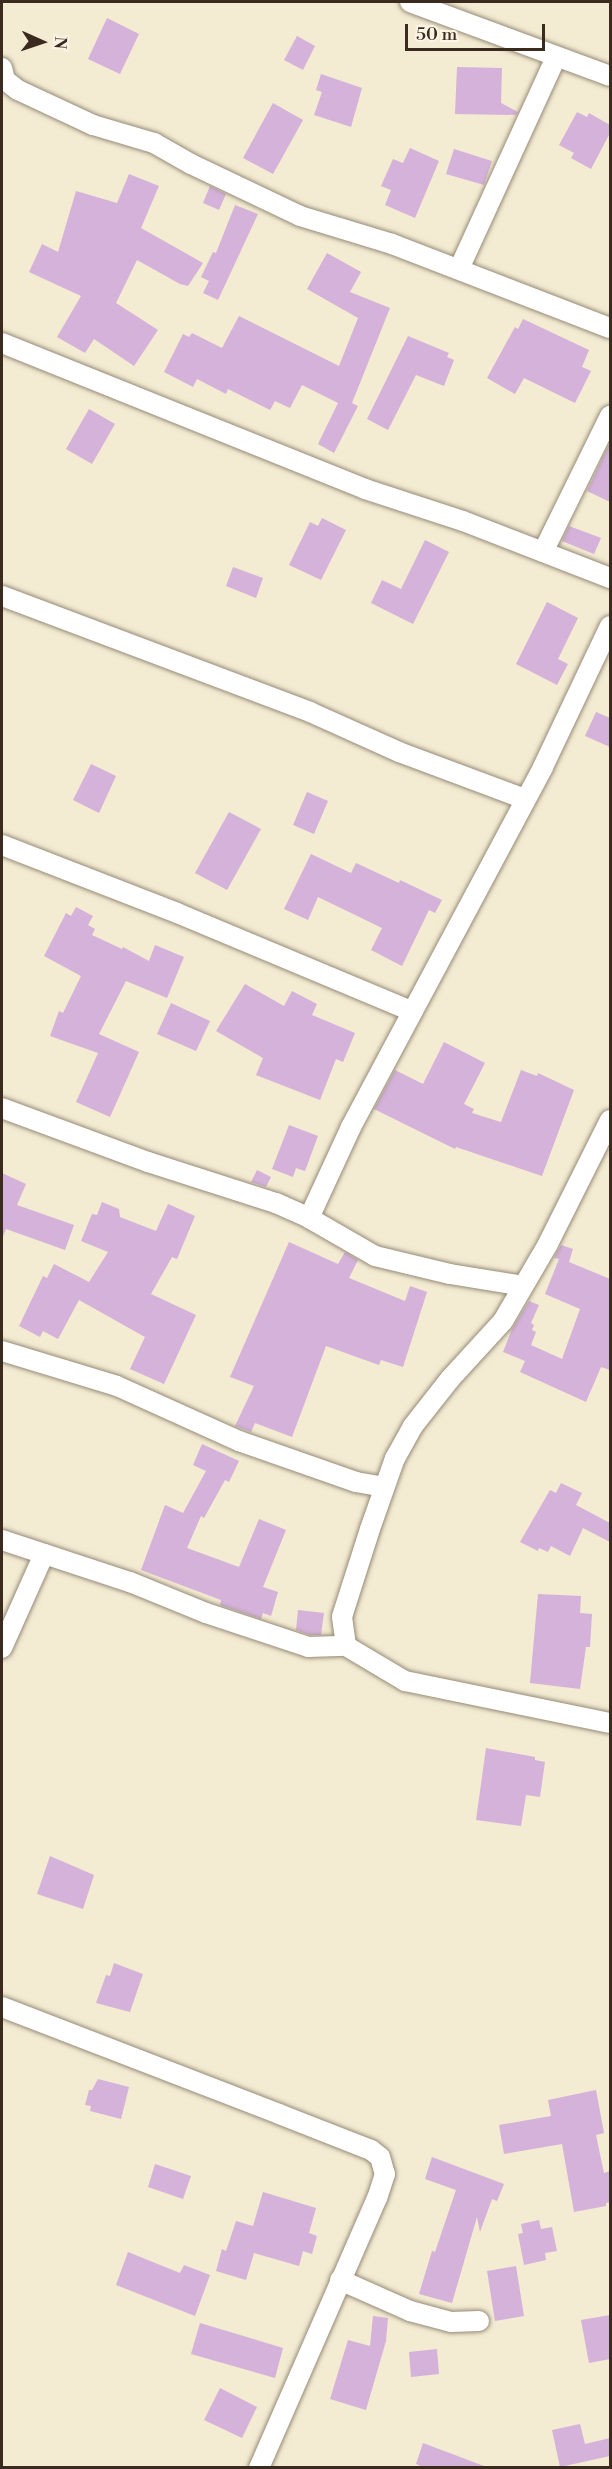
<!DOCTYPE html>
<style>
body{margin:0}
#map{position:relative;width:612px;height:2469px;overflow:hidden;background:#f3ebd2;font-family:"Libre Bodoni",serif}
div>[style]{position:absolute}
.building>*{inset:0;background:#d4b2da}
.roads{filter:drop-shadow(0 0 2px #978a78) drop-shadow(0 0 2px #978a78)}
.minor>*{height:20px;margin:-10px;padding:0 10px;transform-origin:10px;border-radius:10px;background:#fff}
span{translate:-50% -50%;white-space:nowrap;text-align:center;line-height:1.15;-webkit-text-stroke:6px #fcf5e5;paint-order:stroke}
.frame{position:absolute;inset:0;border:3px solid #3b2a1e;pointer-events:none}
.north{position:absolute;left:12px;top:12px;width:60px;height:60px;-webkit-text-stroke:4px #fcf5e5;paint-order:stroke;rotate:93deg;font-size:16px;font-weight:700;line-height:24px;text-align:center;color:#3b2a1e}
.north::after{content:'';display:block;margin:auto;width:21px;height:27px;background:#3b2a1e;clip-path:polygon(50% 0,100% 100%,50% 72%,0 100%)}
.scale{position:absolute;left:405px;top:24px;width:140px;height:27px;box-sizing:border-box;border:3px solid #3b2a1e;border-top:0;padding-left:8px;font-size:18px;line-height:21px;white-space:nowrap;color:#3b2a1e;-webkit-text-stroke:4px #fcf5e5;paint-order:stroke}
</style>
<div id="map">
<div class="building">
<div style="clip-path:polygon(107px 18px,139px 34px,120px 74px,88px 59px)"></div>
<div style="clip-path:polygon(297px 36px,315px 46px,303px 70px,284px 60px)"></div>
<div style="clip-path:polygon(457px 67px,502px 68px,501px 103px,518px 112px,516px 115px,455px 114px)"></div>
<div style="clip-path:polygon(321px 74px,362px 88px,351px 127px,314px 115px,322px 92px,316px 90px)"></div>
<div style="clip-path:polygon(273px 103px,303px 120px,273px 174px,243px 158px)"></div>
<div style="clip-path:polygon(577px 112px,587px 117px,589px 113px,610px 125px,610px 133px,591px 169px,571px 158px,574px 153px,559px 145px)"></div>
<div style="clip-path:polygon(410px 148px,439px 161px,415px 218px,385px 205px,391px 190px,381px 186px,393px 159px,403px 163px)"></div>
<div style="clip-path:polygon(454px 149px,492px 161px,484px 185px,446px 174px)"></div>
<div style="clip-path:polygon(129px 174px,159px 186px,141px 228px,203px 263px,188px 286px,180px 284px,137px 260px,116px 303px,158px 330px,134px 366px,94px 339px,85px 353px,57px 337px,81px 296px,29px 272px,42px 244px,58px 252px,76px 191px,117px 203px)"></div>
<div style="clip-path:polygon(210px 186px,226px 194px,219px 210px,203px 203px)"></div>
<div style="clip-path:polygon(235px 205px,258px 214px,218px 300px,203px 293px,209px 281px,201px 277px,213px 252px,216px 253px)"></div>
<div style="clip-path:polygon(327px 253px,361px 272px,350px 292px,390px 308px,352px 403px,358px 406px,334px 453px,318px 444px,338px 403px,302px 385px,290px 408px,275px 401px,270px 410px,228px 389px,226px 394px,197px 379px,193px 387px,164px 372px,183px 334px,189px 337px,192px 333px,222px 348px,239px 316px,339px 366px,358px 318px,307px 289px)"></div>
<div style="clip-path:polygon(523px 319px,589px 350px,582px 367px,591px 371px,575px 403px,524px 378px,515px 394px,487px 378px,515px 327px,518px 329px)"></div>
<div style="clip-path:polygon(408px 336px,449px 353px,447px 357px,454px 360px,444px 386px,416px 375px,388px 430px,367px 419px)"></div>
<div style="clip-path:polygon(89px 409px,115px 424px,92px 464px,66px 449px)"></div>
<div style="clip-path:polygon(610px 442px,610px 502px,587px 491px)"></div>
<div style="clip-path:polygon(322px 518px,346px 530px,321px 580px,289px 565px,310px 522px,318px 526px)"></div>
<div style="clip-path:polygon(569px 526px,601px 538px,594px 554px,562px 541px)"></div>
<div style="clip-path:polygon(425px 540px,449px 552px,413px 624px,371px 603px,382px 580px,401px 589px)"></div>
<div style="clip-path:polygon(233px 567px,263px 578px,256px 598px,226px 586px)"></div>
<div style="clip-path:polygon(547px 602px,578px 618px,558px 659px,568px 664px,557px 685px,516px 664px)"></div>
<div style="clip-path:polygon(596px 712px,610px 718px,610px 747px,585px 736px)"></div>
<div style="clip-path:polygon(91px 764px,116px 776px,99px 813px,73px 800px)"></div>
<div style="clip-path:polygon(307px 792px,328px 801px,314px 834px,293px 825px)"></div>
<div style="clip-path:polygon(229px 812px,261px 829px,227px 890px,195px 873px)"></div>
<div style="clip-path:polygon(311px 854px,351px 873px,356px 863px,399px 883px,400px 880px,442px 900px,435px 913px,429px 910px,402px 966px,371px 950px,382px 928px,318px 897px,308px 920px,284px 909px)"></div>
<div style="clip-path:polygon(76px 907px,93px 916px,88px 925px,95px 929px,92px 935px,122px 949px,123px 947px,149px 961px,155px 945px,184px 957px,167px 998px,126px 981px,99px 1034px,139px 1052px,110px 1117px,76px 1102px,98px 1053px,50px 1036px,59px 1011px,63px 1013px,81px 976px,44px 956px,66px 913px,71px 916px)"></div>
<div style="clip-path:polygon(245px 984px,284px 1006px,292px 991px,317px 1004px,312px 1015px,355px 1033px,343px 1062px,336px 1059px,320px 1100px,256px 1075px,263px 1058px,216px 1031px)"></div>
<div style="clip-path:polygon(171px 1003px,210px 1021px,196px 1051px,157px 1034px)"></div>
<div style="clip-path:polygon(444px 1042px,485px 1063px,464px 1104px,474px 1109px,472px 1113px,501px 1122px,521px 1070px,537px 1076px,538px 1073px,574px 1090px,542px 1176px,456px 1147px,455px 1149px,374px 1109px,395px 1070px,423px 1084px)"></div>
<div style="clip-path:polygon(289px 1125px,318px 1136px,305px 1171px,296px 1168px,293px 1177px,272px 1169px)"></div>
<div style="clip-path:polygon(257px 1170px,271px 1177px,266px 1187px,251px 1182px)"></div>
<div style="clip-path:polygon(2px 1173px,26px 1184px,17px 1205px,74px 1225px,65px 1250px,6px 1229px,2px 1239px)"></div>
<div style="clip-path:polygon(102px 1202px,119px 1209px,120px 1217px,156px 1231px,168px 1204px,195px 1216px,177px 1259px,172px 1257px,151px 1294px,196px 1315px,164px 1384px,130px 1369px,145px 1337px,79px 1300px,58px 1339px,43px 1331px,40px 1337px,19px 1326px,43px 1276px,47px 1278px,54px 1264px,89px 1282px,108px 1252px,81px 1241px,92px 1214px,97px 1215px)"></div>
<div style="clip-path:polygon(289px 1242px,338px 1264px,345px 1252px,358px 1260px,349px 1278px,405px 1301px,410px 1286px,427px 1292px,403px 1367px,381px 1360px,379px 1365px,326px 1346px,292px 1437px,255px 1423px,251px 1432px,235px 1426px,254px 1386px,230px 1377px)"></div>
<div style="clip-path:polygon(561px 1245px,573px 1249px,569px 1262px,610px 1279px,610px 1370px,601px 1367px,586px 1402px,520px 1372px,525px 1361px,503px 1352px,512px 1329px,529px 1301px,539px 1305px,531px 1323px,534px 1325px,532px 1330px,536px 1332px,531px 1345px,562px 1359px,580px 1309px,545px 1294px,559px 1259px,554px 1258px)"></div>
<div style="clip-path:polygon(202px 1444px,239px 1461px,229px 1482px,225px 1480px,204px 1518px,201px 1516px,187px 1548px,239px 1567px,259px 1519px,286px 1530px,263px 1587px,278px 1592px,271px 1616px,263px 1613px,261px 1619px,220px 1605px,221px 1600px,141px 1570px,165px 1505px,183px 1513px,206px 1471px,193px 1465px)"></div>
<div style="clip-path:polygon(561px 1483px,582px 1493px,576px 1505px,610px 1523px,610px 1542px,583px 1528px,570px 1556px,551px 1546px,548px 1552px,539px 1548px,538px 1551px,520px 1542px,550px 1490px,556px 1493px)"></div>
<div style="clip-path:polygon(538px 1594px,581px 1596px,580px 1613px,592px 1614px,590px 1647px,586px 1647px,580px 1689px,530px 1683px)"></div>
<div style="clip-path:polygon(298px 1610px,324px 1613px,321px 1635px,310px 1635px,296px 1630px)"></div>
<div style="clip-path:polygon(486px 1748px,535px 1757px,535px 1760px,545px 1762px,540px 1797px,526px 1795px,521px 1826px,476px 1820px)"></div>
<div style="clip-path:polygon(50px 1856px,94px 1875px,83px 1909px,37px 1894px)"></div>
<div style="clip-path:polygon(114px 1963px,143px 1974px,130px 2012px,96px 2003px,106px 1975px,110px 1976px)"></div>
<div style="clip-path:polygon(98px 2079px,129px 2087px,121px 2119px,90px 2111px,91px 2106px,85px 2105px,89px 2090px,92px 2090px)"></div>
<div style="clip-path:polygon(596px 2090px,604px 2133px,596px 2135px,604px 2173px,610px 2171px,610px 2202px,606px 2203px,606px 2206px,574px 2212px,562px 2144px,504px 2154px,499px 2125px,551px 2116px,548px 2100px)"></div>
<div style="clip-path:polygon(432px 2157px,504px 2184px,497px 2201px,492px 2199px,480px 2232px,477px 2217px,452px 2303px,419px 2294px,432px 2251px,435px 2252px,456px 2190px,425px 2179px)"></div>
<div style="clip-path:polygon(155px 2164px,191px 2176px,183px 2199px,148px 2187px)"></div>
<div style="clip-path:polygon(263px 2192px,316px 2208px,309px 2233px,317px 2236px,312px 2254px,303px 2251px,299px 2266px,254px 2253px,246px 2280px,216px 2271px,222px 2249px,226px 2251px,236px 2221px,253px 2226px)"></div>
<div style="clip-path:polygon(539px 2220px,541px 2229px,552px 2227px,557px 2251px,545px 2253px,546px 2260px,524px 2265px,518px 2234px,523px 2233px,521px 2224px)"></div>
<div style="clip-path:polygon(128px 2252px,180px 2273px,184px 2265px,210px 2275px,195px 2316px,116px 2285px)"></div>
<div style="clip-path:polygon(516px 2266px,524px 2316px,495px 2321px,487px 2271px)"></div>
<div style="clip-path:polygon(610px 2315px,610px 2359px,589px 2363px,581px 2320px)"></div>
<div style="clip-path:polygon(373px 2316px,388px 2318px,386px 2341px,366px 2410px,330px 2399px,348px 2340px,370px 2346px)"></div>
<div style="clip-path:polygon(200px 2323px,283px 2348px,275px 2378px,191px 2354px)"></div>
<div style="clip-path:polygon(437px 2349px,439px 2374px,411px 2377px,409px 2352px)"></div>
<div style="clip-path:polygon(220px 2388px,257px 2407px,242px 2438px,204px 2420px)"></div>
<div style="clip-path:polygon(580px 2424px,585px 2444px,610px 2438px,610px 2456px,560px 2467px,552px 2430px)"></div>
<div style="clip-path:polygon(423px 2443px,484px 2466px,484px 2468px,425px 2468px,416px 2464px)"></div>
</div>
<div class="roads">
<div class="minor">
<div style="left:410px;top:2px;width:213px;rotate:20.3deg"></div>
<div style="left:2px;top:68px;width:12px;rotate:76deg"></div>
<div style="left:5px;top:80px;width:16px;rotate:38deg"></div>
<div style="left:18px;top:90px;width:83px;rotate:25deg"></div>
<div style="left:93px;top:125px;width:64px;rotate:16.4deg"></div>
<div style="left:154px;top:143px;width:43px;rotate:29.6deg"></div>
<div style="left:191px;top:164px;width:121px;rotate:25.5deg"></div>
<div style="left:300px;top:216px;width:96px;rotate:16.9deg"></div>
<div style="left:392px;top:244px;width:234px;rotate:21.1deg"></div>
<div style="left:459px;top:269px;width:233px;rotate:-65.4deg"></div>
<div style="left:2px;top:343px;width:391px;rotate:21.9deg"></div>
<div style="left:365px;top:489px;width:103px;rotate:18.1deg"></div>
<div style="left:463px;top:521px;width:158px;rotate:21.2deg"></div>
<div style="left:543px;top:552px;width:152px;rotate:-63.8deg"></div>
<div style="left:2px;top:596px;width:329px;rotate:20.6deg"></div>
<div style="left:310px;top:712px;width:98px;rotate:24.2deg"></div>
<div style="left:399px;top:752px;width:134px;rotate:20.5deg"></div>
<div style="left:2px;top:845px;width:188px;rotate:21.2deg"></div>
<div style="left:177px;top:913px;width:254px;rotate:22.7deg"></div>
<div style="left:2px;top:1108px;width:156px;rotate:20.3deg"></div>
<div style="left:148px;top:1162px;width:134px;rotate:17.8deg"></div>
<div style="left:276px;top:1203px;width:36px;rotate:24deg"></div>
<div style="left:309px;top:1218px;width:76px;rotate:29.9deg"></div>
<div style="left:375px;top:1256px;width:77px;rotate:13.5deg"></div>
<div style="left:450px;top:1274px;width:74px;rotate:9.3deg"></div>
<div style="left:610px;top:1120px;width:139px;rotate:116.6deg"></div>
<div style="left:548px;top:1244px;width:89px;rotate:120.3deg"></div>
<div style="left:503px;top:1321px;width:79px;rotate:132.4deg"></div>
<div style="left:450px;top:1379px;width:60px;rotate:128.2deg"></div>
<div style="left:413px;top:1426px;width:37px;rotate:119deg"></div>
<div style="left:395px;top:1458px;width:75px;rotate:109.4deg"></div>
<div style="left:370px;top:1529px;width:92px;rotate:107.7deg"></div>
<div style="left:342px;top:1617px;width:29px;rotate:82deg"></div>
<div style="left:346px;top:1646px;width:69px;rotate:30.7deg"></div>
<div style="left:405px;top:1681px;width:209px;rotate:11.6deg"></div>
<div style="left:309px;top:1218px;width:100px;rotate:-65.2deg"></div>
<div style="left:351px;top:1127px;width:408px;rotate:-61.9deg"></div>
<div style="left:543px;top:767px;width:156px;rotate:-64.6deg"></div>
<div style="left:2px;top:1351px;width:120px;rotate:16.9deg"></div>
<div style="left:117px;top:1386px;width:134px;rotate:24.3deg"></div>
<div style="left:239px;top:1441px;width:124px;rotate:19.3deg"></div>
<div style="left:356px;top:1482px;width:28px;rotate:10deg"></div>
<div style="left:2px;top:1540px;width:135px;rotate:18.2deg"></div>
<div style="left:130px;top:1582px;width:82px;rotate:22.2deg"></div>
<div style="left:206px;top:1613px;width:108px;rotate:18.4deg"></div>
<div style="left:308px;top:1647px;width:38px;rotate:-2deg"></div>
<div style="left:2px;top:1648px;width:103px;rotate:-65.9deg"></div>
<div style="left:2px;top:2007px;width:297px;rotate:21.1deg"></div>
<div style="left:279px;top:2114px;width:99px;rotate:21.4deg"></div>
<div style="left:371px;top:2150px;width:11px;rotate:38deg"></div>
<div style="left:380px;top:2157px;width:18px;rotate:74deg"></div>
<div style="left:385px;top:2174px;width:25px;rotate:108deg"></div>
<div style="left:377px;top:2198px;width:295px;rotate:113.6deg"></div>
<div style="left:340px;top:2280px;width:77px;rotate:23.9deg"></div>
<div style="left:410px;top:2311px;width:42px;rotate:15deg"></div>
<div style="left:451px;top:2322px;width:28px;rotate:-2deg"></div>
</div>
</div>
<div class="frame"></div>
<div class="north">N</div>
<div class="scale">50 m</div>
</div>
